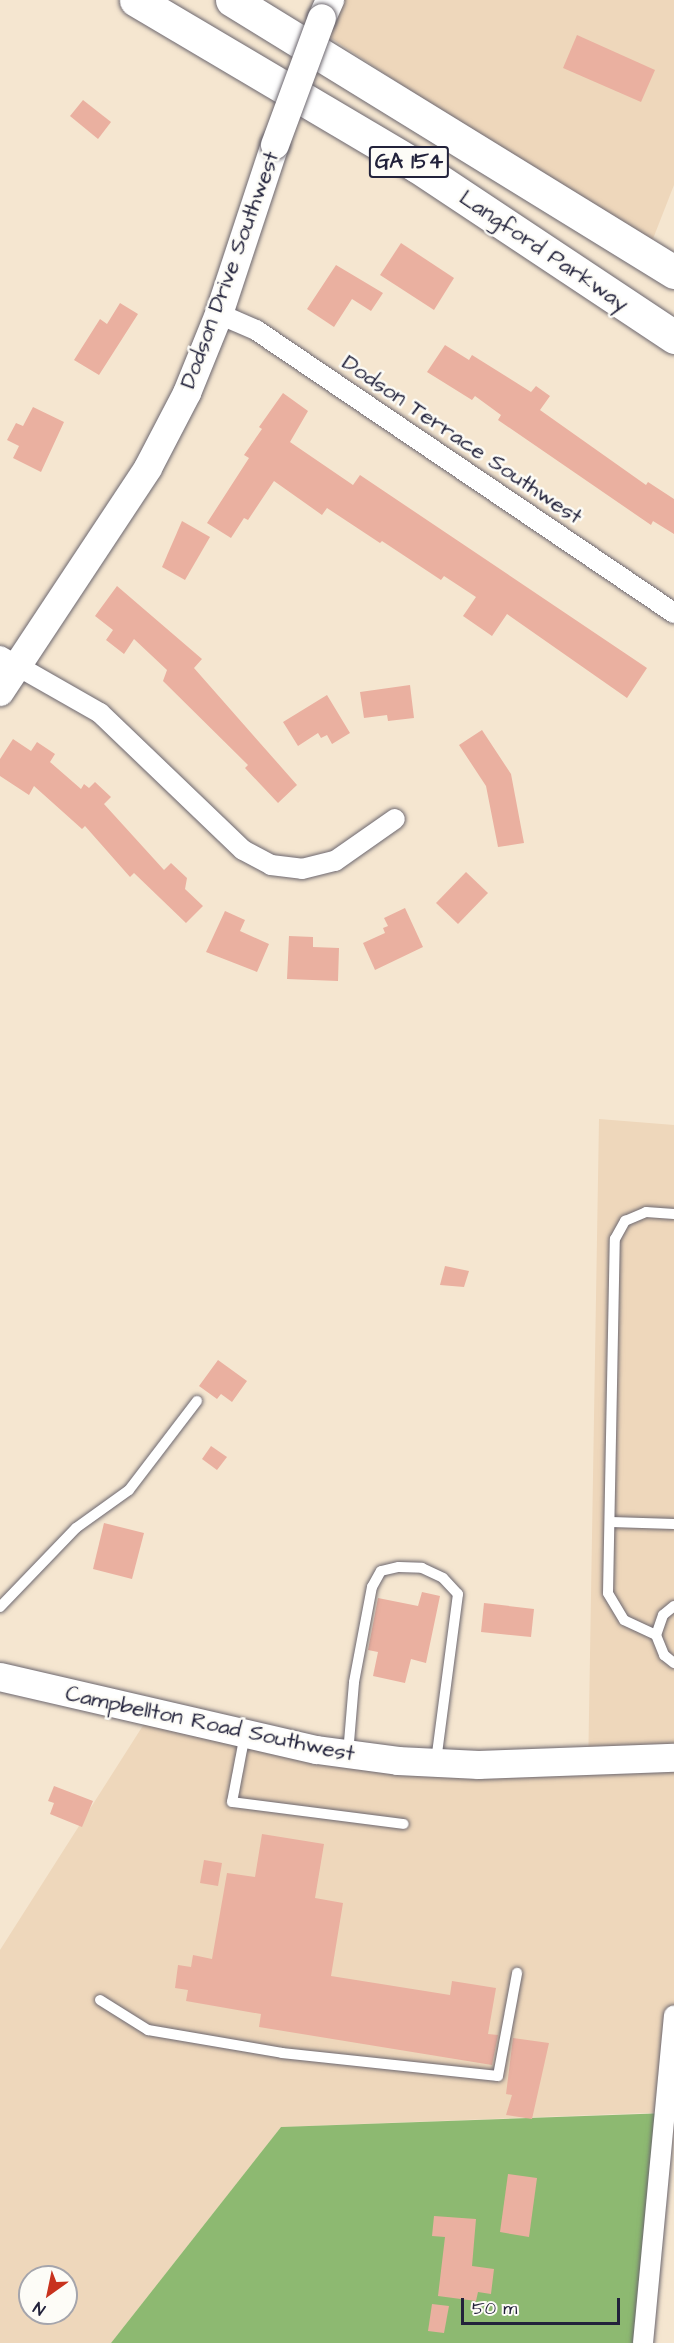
<!DOCTYPE html>
<style>
body{margin:0}
#map{position:relative;width:674px;height:2343px;overflow:hidden;background:#f5e6d0;font-family:"Architects Daughter",sans-serif}
div>[style]{position:absolute}
.built>*{inset:0;background:#eed7bb}
.forest>*{inset:0;background:#8db971}
.building>*{inset:0;background:#eab0a0}
.roads{filter:drop-shadow(0 0 2px #6c676f) drop-shadow(0 0 2px #6c676f)}
.lane>*{height:10px;margin:-5px;padding:0 5px;transform-origin:5px;border-radius:5px;background:#fff}
.street>*{height:20px;margin:-10px;padding:0 10px;transform-origin:10px;border-radius:10px;background:#fff}
.secondary>*{height:28px;margin:-14px;padding:0 14px;transform-origin:14px;border-radius:14px;background:#fff}
.highway>*{height:33px;margin:-16.5px;padding:0 16.5px;transform-origin:16.5px;border-radius:16.5px;background:#fff}
.bridges{filter:drop-shadow(0 0 2px #6c676f) drop-shadow(0 0 2px #6c676f)}
.secondary-bridge>*{height:28px;margin:-14px;padding:0 14px;transform-origin:14px;border-radius:14px;background:#fff}
span{translate:-50% -50%;white-space:nowrap;text-align:center;line-height:1.15;-webkit-text-stroke:5px #fdfcf7;paint-order:stroke}
.shield-label span{padding:2px 4px;background:#fdfcf7;border:2px solid;border-radius:4px;-webkit-text-stroke-width:0}
.shield-label{font-size:21px;color:#22223b;font-weight:700}
.street-label{font-size:22px;color:#22223b}
.north{position:absolute;left:18px;top:2265px;width:60px;height:60px;box-sizing:border-box;background:#fdfcf7;border:2px solid #a5a5ac;border-radius:50%;rotate:213deg;font-size:16px;font-weight:700;line-height:24px;text-align:center;color:#22223b}
.north::after{content:'';display:block;margin:auto;width:21px;height:27px;background:#c8321e;clip-path:polygon(50% 0,100% 100%,50% 72%,0 100%)}
.scale{position:absolute;left:461px;top:2298px;width:159px;height:27px;box-sizing:border-box;border:3px solid #22223b;border-top:0;padding-left:8px;font-size:18px;line-height:21px;white-space:nowrap;color:#22223b;-webkit-text-stroke:4px #fdfcf7;paint-order:stroke}
</style>
<div id="map">
<div class="built">
<div style="clip-path:polygon(320px 0,674px 0,674px 185px,649px 249px,310px 24px)"></div>
<div style="clip-path:polygon(evenodd,599px 1119px,674px 1125px,674px 2112px,281px 2127px,111px 2343px,0 2343px,0 1950px,151px 1713px,588px 1774px,599px 1119px,30px 2277px,66px 2277px,66px 2313px,30px 2313px,30px 2277px)"></div>
</div>
<div class="forest">
<div style="clip-path:polygon(668px 2113px,643px 2343px,111px 2343px,281px 2127px)"></div>
</div>
<div class="building">
<div style="clip-path:polygon(577px 35px,655px 70px,641px 102px,563px 68px)"></div>
<div style="clip-path:polygon(83px 100px,111px 122px,98px 139px,70px 116px)"></div>
<div style="clip-path:polygon(401px 243px,454px 278px,434px 310px,380px 275px)"></div>
<div style="clip-path:polygon(336px 265px,383px 293px,371px 311px,352px 299px,334px 327px,307px 309px)"></div>
<div style="clip-path:polygon(120px 303px,138px 314px,99px 375px,74px 360px,100px 319px,107px 324px)"></div>
<div style="clip-path:polygon(445px 345px,469px 360px,472px 355px,531px 392px,536px 386px,550px 396px,540px 410px,646px 485px,648px 482px,674px 499px,674px 534px,653px 521px,651px 525px,498px 420px,501px 415px,475px 396px,472px 400px,427px 372px)"></div>
<div style="clip-path:polygon(283px 393px,308px 411px,290px 442px,353px 485px,360px 475px,647px 668px,627px 698px,507px 614px,492px 636px,463px 616px,476px 597px,444px 576px,441px 580px,382px 541px,380px 543px,327px 508px,322px 515px,274px 481px,248px 520px,244px 518px,231px 538px,207px 523px,249px 458px,244px 455px,262px 429px,259px 427px)"></div>
<div style="clip-path:polygon(33px 407px,64px 422px,41px 472px,13px 458px,19px 446px,7px 440px,16px 423px,23px 426px)"></div>
<div style="clip-path:polygon(182px 521px,210px 537px,185px 580px,162px 567px)"></div>
<div style="clip-path:polygon(117px 586px,202px 659px,194px 668px,297px 785px,278px 803px,245px 768px,248px 765px,163px 681px,167px 670px,134px 639px,124px 654px,106px 640px,113px 630px,95px 616px)"></div>
<div style="clip-path:polygon(410px 685px,414px 718px,388px 721px,387px 715px,364px 718px,360px 692px)"></div>
<div style="clip-path:polygon(327px 695px,350px 733px,332px 744px,327px 735px,321px 738px,318px 733px,298px 746px,283px 722px)"></div>
<div style="clip-path:polygon(482px 730px,511px 774px,524px 843px,498px 847px,486px 786px,459px 745px)"></div>
<div style="clip-path:polygon(13px 739px,31px 751px,37px 742px,55px 754px,50px 762px,81px 789px,84px 784px,89px 788px,95px 782px,111px 797px,104px 804px,164px 870px,171px 863px,187px 878px,185px 889px,203px 906px,186px 923px,134px 873px,130px 877px,85px 826px,82px 829px,34px 786px,29px 795px,0 776px,0 759px)"></div>
<div style="clip-path:polygon(466px 872px,488px 893px,458px 924px,436px 903px)"></div>
<div style="clip-path:polygon(405px 908px,423px 947px,375px 970px,363px 943px,385px 933px,383px 928px,388px 926px,384px 918px)"></div>
<div style="clip-path:polygon(225px 911px,245px 920px,240px 931px,269px 944px,257px 972px,206px 952px)"></div>
<div style="clip-path:polygon(289px 936px,313px 937px,313px 947px,339px 948px,338px 981px,287px 979px)"></div>
<div style="clip-path:polygon(445px 1266px,469px 1271px,464px 1287px,440px 1285px)"></div>
<div style="clip-path:polygon(218px 1360px,247px 1381px,232px 1402px,221px 1394px,217px 1399px,199px 1386px)"></div>
<div style="clip-path:polygon(211px 1446px,227px 1457px,217px 1470px,202px 1459px)"></div>
<div style="clip-path:polygon(104px 1523px,144px 1533px,132px 1579px,93px 1569px)"></div>
<div style="clip-path:polygon(422px 1592px,440px 1596px,426px 1663px,411px 1659px,405px 1683px,373px 1676px,378px 1652px,368px 1650px,378px 1598px,418px 1606px)"></div>
<div style="clip-path:polygon(484px 1603px,534px 1609px,531px 1637px,481px 1632px)"></div>
<div style="clip-path:polygon(54px 1786px,93px 1801px,82px 1827px,50px 1814px,54px 1803px,48px 1801px)"></div>
<div style="clip-path:polygon(262px 1834px,324px 1844px,315px 1898px,343px 1903px,331px 1976px,450px 1995px,452px 1981px,496px 1988px,488px 2034px,498px 2035px,492px 2065px,259px 2027px,261px 2014px,186px 2001px,188px 1990px,175px 1988px,178px 1965px,191px 1967px,193px 1955px,212px 1959px,227px 1873px,255px 1877px)"></div>
<div style="clip-path:polygon(204px 1860px,222px 1863px,218px 1886px,200px 1883px)"></div>
<div style="clip-path:polygon(513px 2038px,549px 2043px,532px 2119px,506px 2115px,512px 2095px,506px 2094px)"></div>
<div style="clip-path:polygon(508px 2174px,537px 2178px,529px 2237px,500px 2232px)"></div>
<div style="clip-path:polygon(434px 2216px,476px 2219px,472px 2266px,494px 2269px,491px 2294px,478px 2292px,476px 2301px,438px 2296px,445px 2237px,432px 2236px)"></div>
<div style="clip-path:polygon(432px 2304px,449px 2306px,444px 2333px,428px 2331px)"></div>
</div>
<div class="roads">
<div class="lane">
<div style="left:611px;top:1522px;width:63px;rotate:1.8deg"></div>
<div style="left:674px;top:1606px;width:14px;rotate:141deg"></div>
<div style="left:663px;top:1615px;width:21px;rotate:109deg"></div>
<div style="left:656px;top:1635px;width:22px;rotate:68deg"></div>
<div style="left:664px;top:1655px;width:13px;rotate:39deg"></div>
<div style="left:0;top:1607px;width:110px;rotate:-46.1deg"></div>
<div style="left:76px;top:1528px;width:65px;rotate:-35.6deg"></div>
<div style="left:129px;top:1490px;width:112px;rotate:-52.6deg"></div>
<div style="left:656px;top:1635px;width:35px;rotate:-155deg"></div>
<div style="left:624px;top:1620px;width:31px;rotate:-121deg"></div>
<div style="left:608px;top:1593px;width:354px;rotate:-88.9deg"></div>
<div style="left:615px;top:1239px;width:21px;rotate:-61deg"></div>
<div style="left:625px;top:1221px;width:23px;rotate:-23deg"></div>
<div style="left:646px;top:1212px;width:28px;rotate:4deg"></div>
<div style="left:245px;top:1734px;width:69px;rotate:100.8deg"></div>
<div style="left:232px;top:1802px;width:173px;rotate:7.3deg"></div>
<div style="left:348px;top:1754px;width:72px;rotate:-85.2deg"></div>
<div style="left:354px;top:1682px;width:97px;rotate:-79.3deg"></div>
<div style="left:372px;top:1587px;width:18px;rotate:-61deg"></div>
<div style="left:381px;top:1571px;width:18px;rotate:-13deg"></div>
<div style="left:399px;top:1567px;width:23px;rotate:2deg"></div>
<div style="left:422px;top:1568px;width:23px;rotate:25deg"></div>
<div style="left:443px;top:1578px;width:22px;rotate:47deg"></div>
<div style="left:458px;top:1594px;width:169px;rotate:97.5deg"></div>
<div style="left:100px;top:2000px;width:57px;rotate:32deg"></div>
<div style="left:148px;top:2030px;width:136px;rotate:9.7deg"></div>
<div style="left:282px;top:2053px;width:217px;rotate:6.1deg"></div>
<div style="left:498px;top:2076px;width:105px;rotate:-79.5deg"></div>
</div>
<div class="street">
<div style="left:219px;top:314px;width:40px;rotate:23.4deg"></div>
<div style="left:256px;top:330px;width:505px;rotate:34.1deg"></div>
<div style="left:0;top:656px;width:115px;rotate:29.7deg"></div>
<div style="left:100px;top:713px;width:198px;rotate:43.8deg"></div>
<div style="left:243px;top:850px;width:32px;rotate:28deg"></div>
<div style="left:271px;top:865px;width:31px;rotate:7deg"></div>
<div style="left:302px;top:869px;width:34px;rotate:-14deg"></div>
<div style="left:335px;top:861px;width:73px;rotate:-35deg"></div>
<div style="left:643px;top:2343px;width:329px;rotate:-84.6deg"></div>
</div>
<div class="secondary">
<div style="left:322px;top:18px;width:20px;rotate:-66deg"></div>
<div style="left:0;top:692px;width:268px;rotate:-56.5deg"></div>
<div style="left:148px;top:468px;width:85px;rotate:-62.5deg"></div>
<div style="left:187px;top:393px;width:85px;rotate:-67.9deg"></div>
<div style="left:219px;top:314px;width:178px;rotate:-71.7deg"></div>
<div style="left:0;top:1677px;width:325px;rotate:13deg"></div>
<div style="left:317px;top:1750px;width:82px;rotate:7.7deg"></div>
<div style="left:398px;top:1761px;width:81px;rotate:2.8deg"></div>
<div style="left:479px;top:1765px;width:195px;rotate:-2.1deg"></div>
</div>
<div class="highway">
<div style="left:136px;top:0;width:326px;rotate:30.6deg"></div>
<div style="left:417px;top:166px;width:309px;rotate:33.6deg"></div>
<div style="left:232px;top:0;width:519px;rotate:31.61deg"></div>
</div>
</div>
<div class="bridges">
<div class="secondary-bridge">
<div style="left:275px;top:145px;width:135px;rotate:-69.7deg"></div>
</div>
</div>
<div class="shield-label">
<span style="left:409px;top:162px">GA 154</span>
</div>
<div class="street-label">
<span style="left:544px;top:251px;rotate:34deg">Langford Parkway</span>
<span style="left:230px;top:270px;rotate:-70deg">Dodson Drive Southwest</span>
<span style="left:462px;top:440px;rotate:34deg">Dodson Terrace Southwest</span>
<span style="left:210px;top:1724px;rotate:12deg">Campbellton Road Southwest</span>
</div>
<div class="north">N</div>
<div class="scale">50 m</div>
</div>
